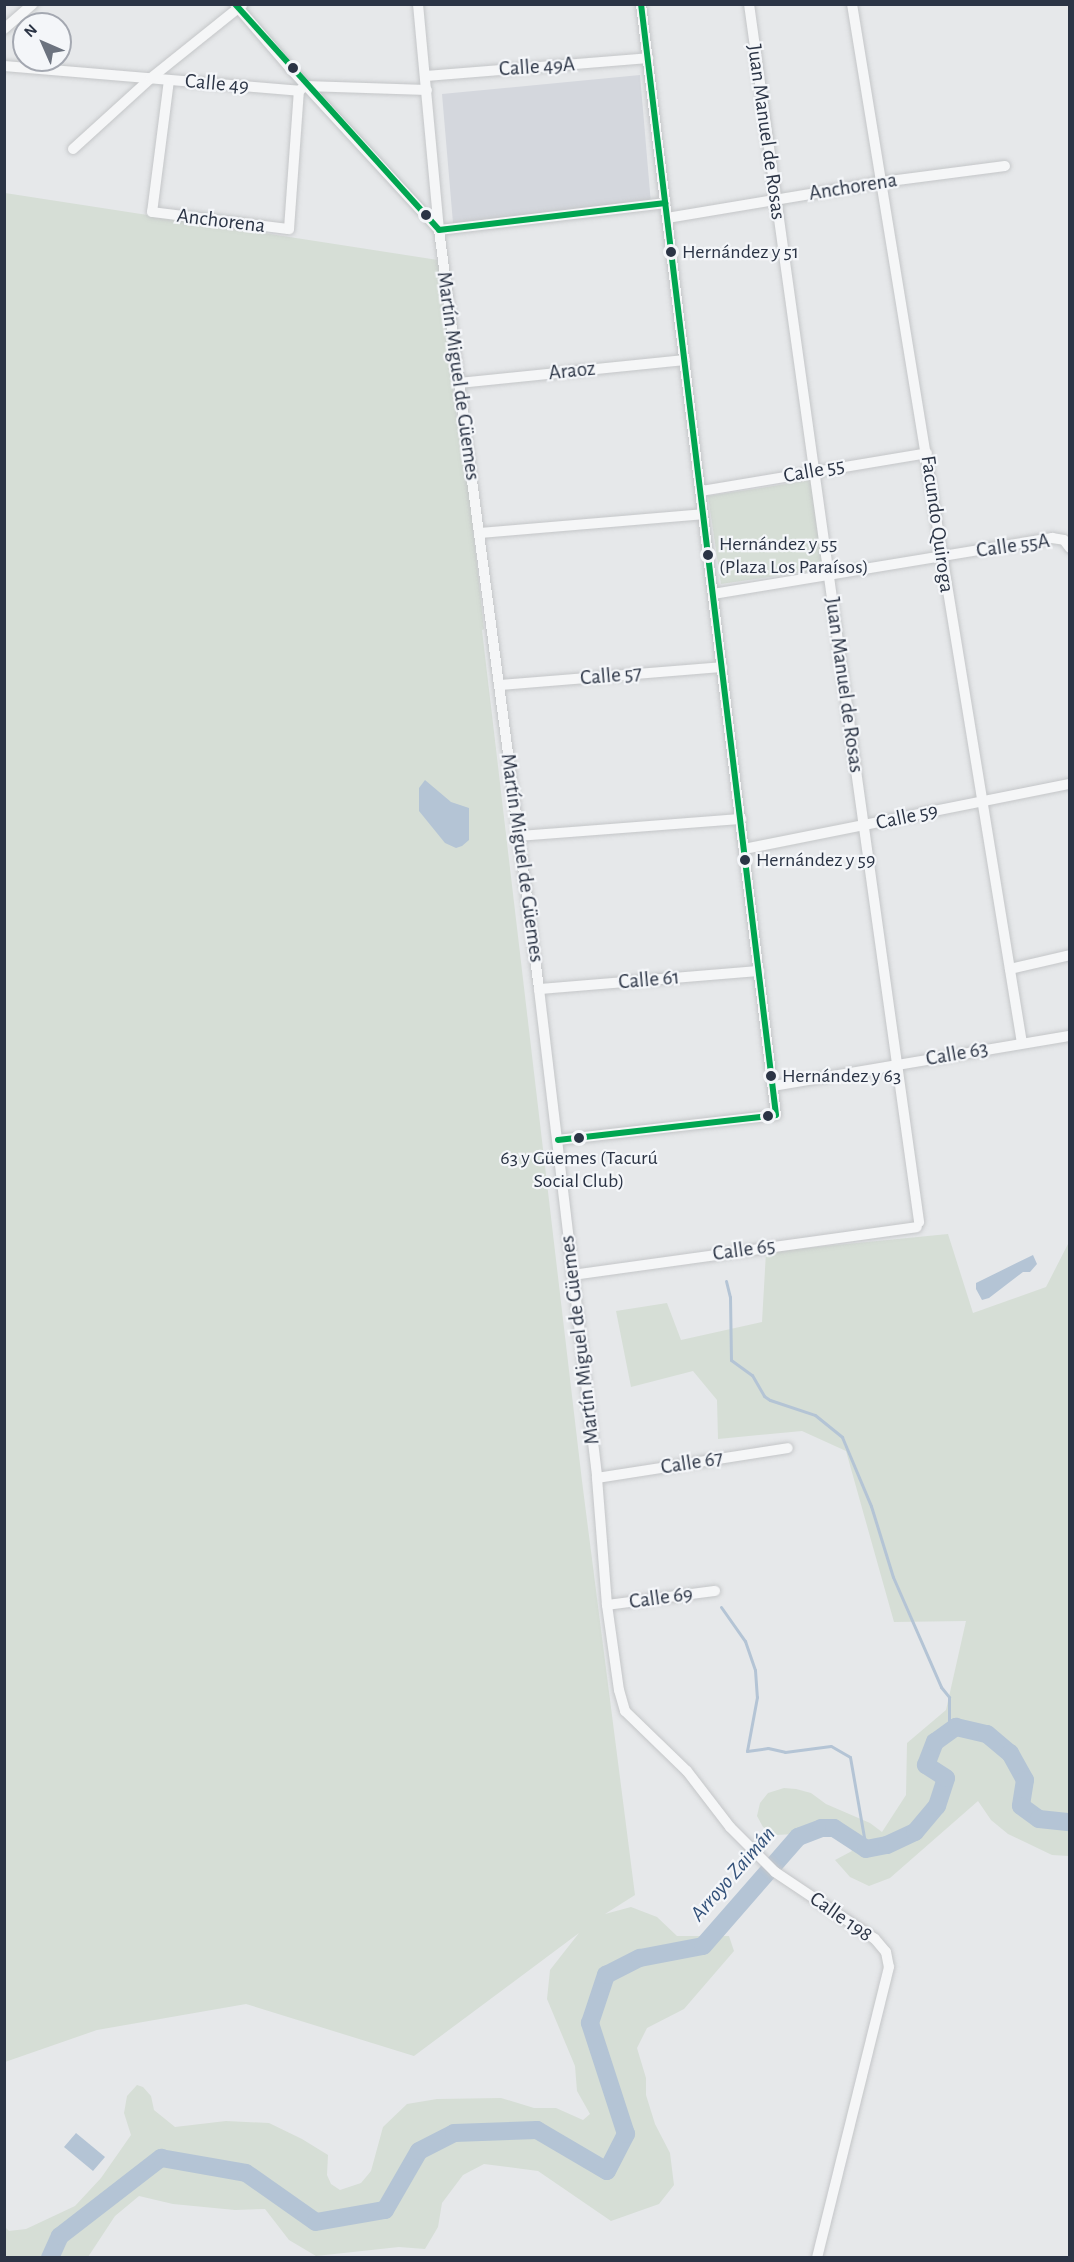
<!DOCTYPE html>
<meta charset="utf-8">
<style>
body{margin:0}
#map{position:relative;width:1074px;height:2262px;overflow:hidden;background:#e6e8ea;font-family:"Alegreya Sans",sans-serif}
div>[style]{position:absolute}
.built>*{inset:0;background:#d4d7dd}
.green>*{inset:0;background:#d6ded6}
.water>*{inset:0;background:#b4c4d5}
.stream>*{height:3px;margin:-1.5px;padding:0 1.5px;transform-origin:1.5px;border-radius:1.5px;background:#b4c4d5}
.river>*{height:18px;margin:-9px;padding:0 9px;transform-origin:9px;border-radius:9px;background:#b4c4d5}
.roads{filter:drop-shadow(0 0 2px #c4c6c8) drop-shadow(0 0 2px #c4c6c8)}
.minor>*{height:10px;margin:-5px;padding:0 5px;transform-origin:5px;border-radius:5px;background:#f5f6f7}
.bus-1>*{height:6px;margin:-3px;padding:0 3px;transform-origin:3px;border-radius:3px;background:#00a651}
.dots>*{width:16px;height:16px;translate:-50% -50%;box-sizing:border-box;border:3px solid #f4f6f9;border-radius:50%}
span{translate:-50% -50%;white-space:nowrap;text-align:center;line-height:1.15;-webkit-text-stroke:4.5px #f4f6f9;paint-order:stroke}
.bus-label{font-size:20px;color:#2b3445}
.left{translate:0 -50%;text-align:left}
.street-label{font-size:21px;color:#2b3445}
.water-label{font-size:22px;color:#34527a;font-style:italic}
.frame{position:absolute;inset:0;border:6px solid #2b3445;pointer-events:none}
.north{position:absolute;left:12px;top:12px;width:60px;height:60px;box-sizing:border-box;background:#f4f6f9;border:2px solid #a4a8b1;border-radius:50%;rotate:315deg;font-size:16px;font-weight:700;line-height:24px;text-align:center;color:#2b3445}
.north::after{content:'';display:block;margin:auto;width:21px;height:27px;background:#6c737f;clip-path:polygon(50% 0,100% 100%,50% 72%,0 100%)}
</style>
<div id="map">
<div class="built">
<div style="clip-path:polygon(640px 75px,651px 204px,453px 223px,442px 94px)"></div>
</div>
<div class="green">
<div style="clip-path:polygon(5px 193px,438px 260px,458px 428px,461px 419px,484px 629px,482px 630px,582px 1481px,635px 1895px,605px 1914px,631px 1907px,657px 1917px,677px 1936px,729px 1936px,734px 1951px,684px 2009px,647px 2028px,637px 2048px,646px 2078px,646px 2095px,655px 2124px,670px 2153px,674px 2185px,659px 2204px,611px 2221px,538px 2171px,484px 2164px,463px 2175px,442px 2203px,438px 2227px,425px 2249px,399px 2247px,316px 2256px,289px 2240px,265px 2209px,235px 2210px,173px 2204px,139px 2196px,115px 2216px,88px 2257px,5px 2257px,5px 2227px,9px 2231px,26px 2229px,75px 2206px,101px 2178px,131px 2135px,124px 2113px,127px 2096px,137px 2085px,143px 2087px,151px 2096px,154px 2110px,175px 2127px,226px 2121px,269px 2123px,302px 2139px,328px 2155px,327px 2175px,331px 2184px,340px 2190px,361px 2183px,371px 2171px,383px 2127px,407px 2104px,437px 2099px,501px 2098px,534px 2108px,556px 2108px,583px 2120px,590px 2114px,577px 2091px,575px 2066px,547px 1999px,550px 1970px,579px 1933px,414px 2056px,246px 2004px,97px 2030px,5px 2062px)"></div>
<div style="clip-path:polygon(812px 480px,825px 569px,721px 584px,708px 496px)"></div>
<div style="clip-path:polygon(948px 1234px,973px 1313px,1046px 1287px,1069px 1242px,1069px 1856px,1052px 1855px,1008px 1834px,991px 1820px,978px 1801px,890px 1878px,869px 1886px,850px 1877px,835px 1860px,852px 1851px,845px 1841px,832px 1832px,776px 1835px,763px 1827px,757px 1816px,760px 1803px,768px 1793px,784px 1788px,796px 1789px,811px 1793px,826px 1804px,870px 1823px,882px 1832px,906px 1795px,907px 1743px,946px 1710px,966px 1621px,894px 1622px,846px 1451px,802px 1431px,718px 1439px,717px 1400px,693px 1371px,631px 1387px,616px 1311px,667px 1303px,681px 1340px,762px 1322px,766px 1252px)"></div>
</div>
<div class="water">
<div style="clip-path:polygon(425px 780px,451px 802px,469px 808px,469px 840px,462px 846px,456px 848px,445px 843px,419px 811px,419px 788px)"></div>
<div style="clip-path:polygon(1033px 1255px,1037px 1264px,1030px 1272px,1023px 1272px,989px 1298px,982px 1300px,976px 1289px,976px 1283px)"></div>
<div style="clip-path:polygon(76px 2133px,105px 2157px,93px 2171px,64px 2147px)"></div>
</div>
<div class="stream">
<div style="left:726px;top:1281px;width:16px;rotate:76deg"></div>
<div style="left:730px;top:1297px;width:63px;rotate:89.1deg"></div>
<div style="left:731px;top:1360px;width:26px;rotate:36deg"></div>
<div style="left:752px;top:1375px;width:24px;rotate:60deg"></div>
<div style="left:764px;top:1396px;width:7px;rotate:34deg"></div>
<div style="left:770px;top:1400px;width:47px;rotate:18.4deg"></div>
<div style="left:815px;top:1415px;width:35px;rotate:39deg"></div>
<div style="left:842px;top:1437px;width:75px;rotate:67.2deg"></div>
<div style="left:871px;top:1506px;width:74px;rotate:72.8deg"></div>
<div style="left:893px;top:1577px;width:120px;rotate:66.4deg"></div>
<div style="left:941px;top:1687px;width:13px;rotate:51deg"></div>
<div style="left:949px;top:1697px;width:35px;rotate:90deg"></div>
<div style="left:721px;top:1607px;width:42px;rotate:54.8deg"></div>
<div style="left:745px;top:1641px;width:31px;rotate:71deg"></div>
<div style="left:755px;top:1670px;width:27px;rotate:86deg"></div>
<div style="left:757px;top:1697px;width:55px;rotate:100.5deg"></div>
<div style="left:747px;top:1751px;width:21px;rotate:-8deg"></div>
<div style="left:768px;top:1748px;width:17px;rotate:13deg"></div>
<div style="left:785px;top:1752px;width:46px;rotate:-7.4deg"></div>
<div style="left:831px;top:1746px;width:22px;rotate:30deg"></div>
<div style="left:850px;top:1757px;width:93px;rotate:80.1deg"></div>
</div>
<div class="river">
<div style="left:50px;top:2258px;width:24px;rotate:-66deg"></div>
<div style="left:60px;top:2236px;width:128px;rotate:-37.7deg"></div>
<div style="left:161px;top:2158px;width:86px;rotate:10deg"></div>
<div style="left:246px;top:2173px;width:85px;rotate:35deg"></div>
<div style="left:316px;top:2222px;width:70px;rotate:-9.9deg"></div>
<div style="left:385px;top:2210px;width:68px;rotate:-60deg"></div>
<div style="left:419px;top:2151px;width:39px;rotate:-27deg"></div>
<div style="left:454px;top:2133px;width:83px;rotate:-2.1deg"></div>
<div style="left:537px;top:2130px;width:81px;rotate:30.4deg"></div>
<div style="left:607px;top:2171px;width:42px;rotate:-62.8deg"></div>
<div style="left:626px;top:2134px;width:117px;rotate:-108deg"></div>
<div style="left:590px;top:2023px;width:51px;rotate:-71.6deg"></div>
<div style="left:606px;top:1975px;width:38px;rotate:-27deg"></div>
<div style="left:640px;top:1958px;width:64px;rotate:-10.8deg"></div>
<div style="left:703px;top:1946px;width:145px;rotate:-48.9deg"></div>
<div style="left:798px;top:1837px;width:25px;rotate:-21deg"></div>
<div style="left:821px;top:1828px;width:13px"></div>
<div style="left:834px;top:1828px;width:38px;rotate:33deg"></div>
<div style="left:866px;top:1849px;width:21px;rotate:-11deg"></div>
<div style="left:887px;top:1845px;width:31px;rotate:-25deg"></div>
<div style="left:915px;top:1832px;width:34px;rotate:-50deg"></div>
<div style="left:937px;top:1806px;width:29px;rotate:-72deg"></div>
<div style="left:946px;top:1778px;width:24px;rotate:-147deg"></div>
<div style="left:926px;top:1765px;width:25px;rotate:-69deg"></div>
<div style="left:935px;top:1742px;width:26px;rotate:-36deg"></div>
<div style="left:956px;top:1727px;width:32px;rotate:13deg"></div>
<div style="left:987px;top:1734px;width:30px;rotate:40deg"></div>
<div style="left:1010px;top:1753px;width:31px;rotate:61deg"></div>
<div style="left:1025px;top:1780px;width:26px;rotate:99deg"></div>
<div style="left:1021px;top:1806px;width:22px;rotate:36deg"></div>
<div style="left:1039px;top:1819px;width:31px;rotate:6deg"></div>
</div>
<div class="roads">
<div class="minor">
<div style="left:235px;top:4px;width:86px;rotate:49.3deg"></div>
<div style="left:291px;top:69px;width:219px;rotate:47.4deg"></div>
<div style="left:418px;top:4px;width:227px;rotate:84.7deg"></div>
<div style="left:439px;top:230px;width:766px;rotate:82.49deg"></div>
<div style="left:539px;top:989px;width:492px;rotate:83.2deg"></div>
<div style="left:597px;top:1478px;width:127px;rotate:85.5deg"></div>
<div style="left:607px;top:1605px;width:86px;rotate:82deg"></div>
<div style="left:619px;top:1690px;width:22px;rotate:74deg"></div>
<div style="left:625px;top:1711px;width:86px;rotate:44.1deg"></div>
<div style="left:687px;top:1771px;width:71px;rotate:52.5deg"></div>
<div style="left:730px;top:1827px;width:64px;rotate:45deg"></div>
<div style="left:775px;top:1872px;width:120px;rotate:33.8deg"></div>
<div style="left:875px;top:1939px;width:17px;rotate:50deg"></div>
<div style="left:886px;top:1952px;width:15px;rotate:79deg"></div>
<div style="left:889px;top:1967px;width:300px;rotate:103.9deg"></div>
<div style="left:749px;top:4px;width:1230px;rotate:82.05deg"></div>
<div style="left:852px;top:4px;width:1053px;rotate:80.71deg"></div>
<div style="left:4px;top:29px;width:38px;rotate:-41deg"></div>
<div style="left:4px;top:66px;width:296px;rotate:4.8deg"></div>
<div style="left:299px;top:91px;width:8px;rotate:-40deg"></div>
<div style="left:305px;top:86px;width:122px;rotate:1.9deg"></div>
<div style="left:426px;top:76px;width:223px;rotate:-4.6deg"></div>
<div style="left:169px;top:80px;width:133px;rotate:97.3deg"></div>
<div style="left:152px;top:212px;width:138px;rotate:7.1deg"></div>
<div style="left:289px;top:229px;width:138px;rotate:-85.9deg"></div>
<div style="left:73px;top:149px;width:105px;rotate:-42.3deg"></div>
<div style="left:151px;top:78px;width:117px;rotate:-38.7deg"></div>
<div style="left:667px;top:218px;width:218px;rotate:-9.5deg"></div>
<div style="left:882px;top:182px;width:124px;rotate:-7.4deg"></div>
<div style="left:439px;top:230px;width:228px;rotate:-6.8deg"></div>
<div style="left:459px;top:383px;width:227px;rotate:-5.8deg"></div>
<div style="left:701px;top:491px;width:229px;rotate:-9.5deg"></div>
<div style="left:479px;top:533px;width:225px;rotate:-4.8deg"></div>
<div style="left:713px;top:594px;width:344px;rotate:-9.4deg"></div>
<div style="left:1052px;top:538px;width:12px;rotate:9deg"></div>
<div style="left:1064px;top:540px;width:10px;rotate:53deg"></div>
<div style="left:499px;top:685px;width:224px;rotate:-4.6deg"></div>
<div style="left:519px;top:836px;width:223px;rotate:-4.4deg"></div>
<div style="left:744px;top:849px;width:332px;rotate:-11.3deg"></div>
<div style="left:1010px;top:969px;width:62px;rotate:-13.1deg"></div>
<div style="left:539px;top:989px;width:221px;rotate:-4.7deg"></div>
<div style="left:773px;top:1086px;width:301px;rotate:-9.6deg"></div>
<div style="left:558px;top:1140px;width:219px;rotate:-6.5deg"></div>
<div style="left:776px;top:1115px;width:1119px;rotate:-96.93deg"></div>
<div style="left:572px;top:1275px;width:348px;rotate:-7.9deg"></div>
<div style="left:597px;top:1478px;width:193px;rotate:-8.9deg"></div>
<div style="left:607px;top:1605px;width:109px;rotate:-7.4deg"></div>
</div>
</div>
<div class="bus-1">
<div style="left:235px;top:4px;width:304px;rotate:47.9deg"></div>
<div style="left:439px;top:230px;width:228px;rotate:-6.8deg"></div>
<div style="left:641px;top:4px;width:1119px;rotate:83.07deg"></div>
<div style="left:558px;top:1140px;width:219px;rotate:-6.5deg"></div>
</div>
<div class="dots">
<div style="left:293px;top:68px;background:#2b3445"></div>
<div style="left:426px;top:215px;background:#2b3445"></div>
<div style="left:671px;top:252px;background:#2b3445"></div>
<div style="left:708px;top:555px;background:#2b3445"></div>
<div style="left:745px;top:860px;background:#2b3445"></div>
<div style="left:771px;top:1076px;background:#2b3445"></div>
<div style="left:768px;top:1116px;background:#2b3445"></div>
<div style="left:579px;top:1138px;background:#2b3445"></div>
</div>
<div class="bus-label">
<span class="left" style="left:682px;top:252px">Hernández y 51</span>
<span class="left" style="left:719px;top:556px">Hernández y 55<br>(Plaza Los Paraísos)</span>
<span class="left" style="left:756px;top:860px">Hernández y 59</span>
<span class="left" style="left:782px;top:1076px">Hernández y 63</span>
<span style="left:579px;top:1170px">63 y Güemes (Tacurú<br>Social Club)</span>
</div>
<div class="street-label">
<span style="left:537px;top:67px;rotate:-4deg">Calle 49A</span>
<span style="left:217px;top:84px;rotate:5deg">Calle 49</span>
<span style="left:766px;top:132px;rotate:82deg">Juan Manuel de Rosas</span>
<span style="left:853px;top:187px;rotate:-9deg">Anchorena</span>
<span style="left:221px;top:221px;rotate:7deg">Anchorena</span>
<span style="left:572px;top:371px;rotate:-6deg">Araoz</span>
<span style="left:458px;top:376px;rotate:82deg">Martín Miguel de Güemes</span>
<span style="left:814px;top:471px;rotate:-10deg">Calle 55</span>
<span style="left:937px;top:524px;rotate:82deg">Facundo Quiroga</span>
<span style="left:1013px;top:546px;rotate:-8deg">Calle 55A</span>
<span style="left:611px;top:676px;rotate:-5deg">Calle 57</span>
<span style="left:844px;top:685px;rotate:82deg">Juan Manuel de Rosas</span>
<span style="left:907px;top:817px;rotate:-12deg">Calle 59</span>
<span style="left:522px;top:858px;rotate:82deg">Martín Miguel de Güemes</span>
<span style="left:649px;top:980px;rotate:-5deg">Calle 61</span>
<span style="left:957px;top:1054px;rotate:-10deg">Calle 63</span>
<span style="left:744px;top:1250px;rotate:-8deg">Calle 65</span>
<span style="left:580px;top:1340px;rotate:-97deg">Martín Miguel de Güemes</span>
<span style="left:692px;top:1463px;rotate:-9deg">Calle 67</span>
<span style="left:661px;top:1598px;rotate:-8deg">Calle 69</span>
<span style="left:841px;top:1917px;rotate:35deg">Calle 198</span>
</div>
<div class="water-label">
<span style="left:733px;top:1874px;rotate:-49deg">Arroyo Zaimán</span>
</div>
<div class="frame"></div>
<div class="north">N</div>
</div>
